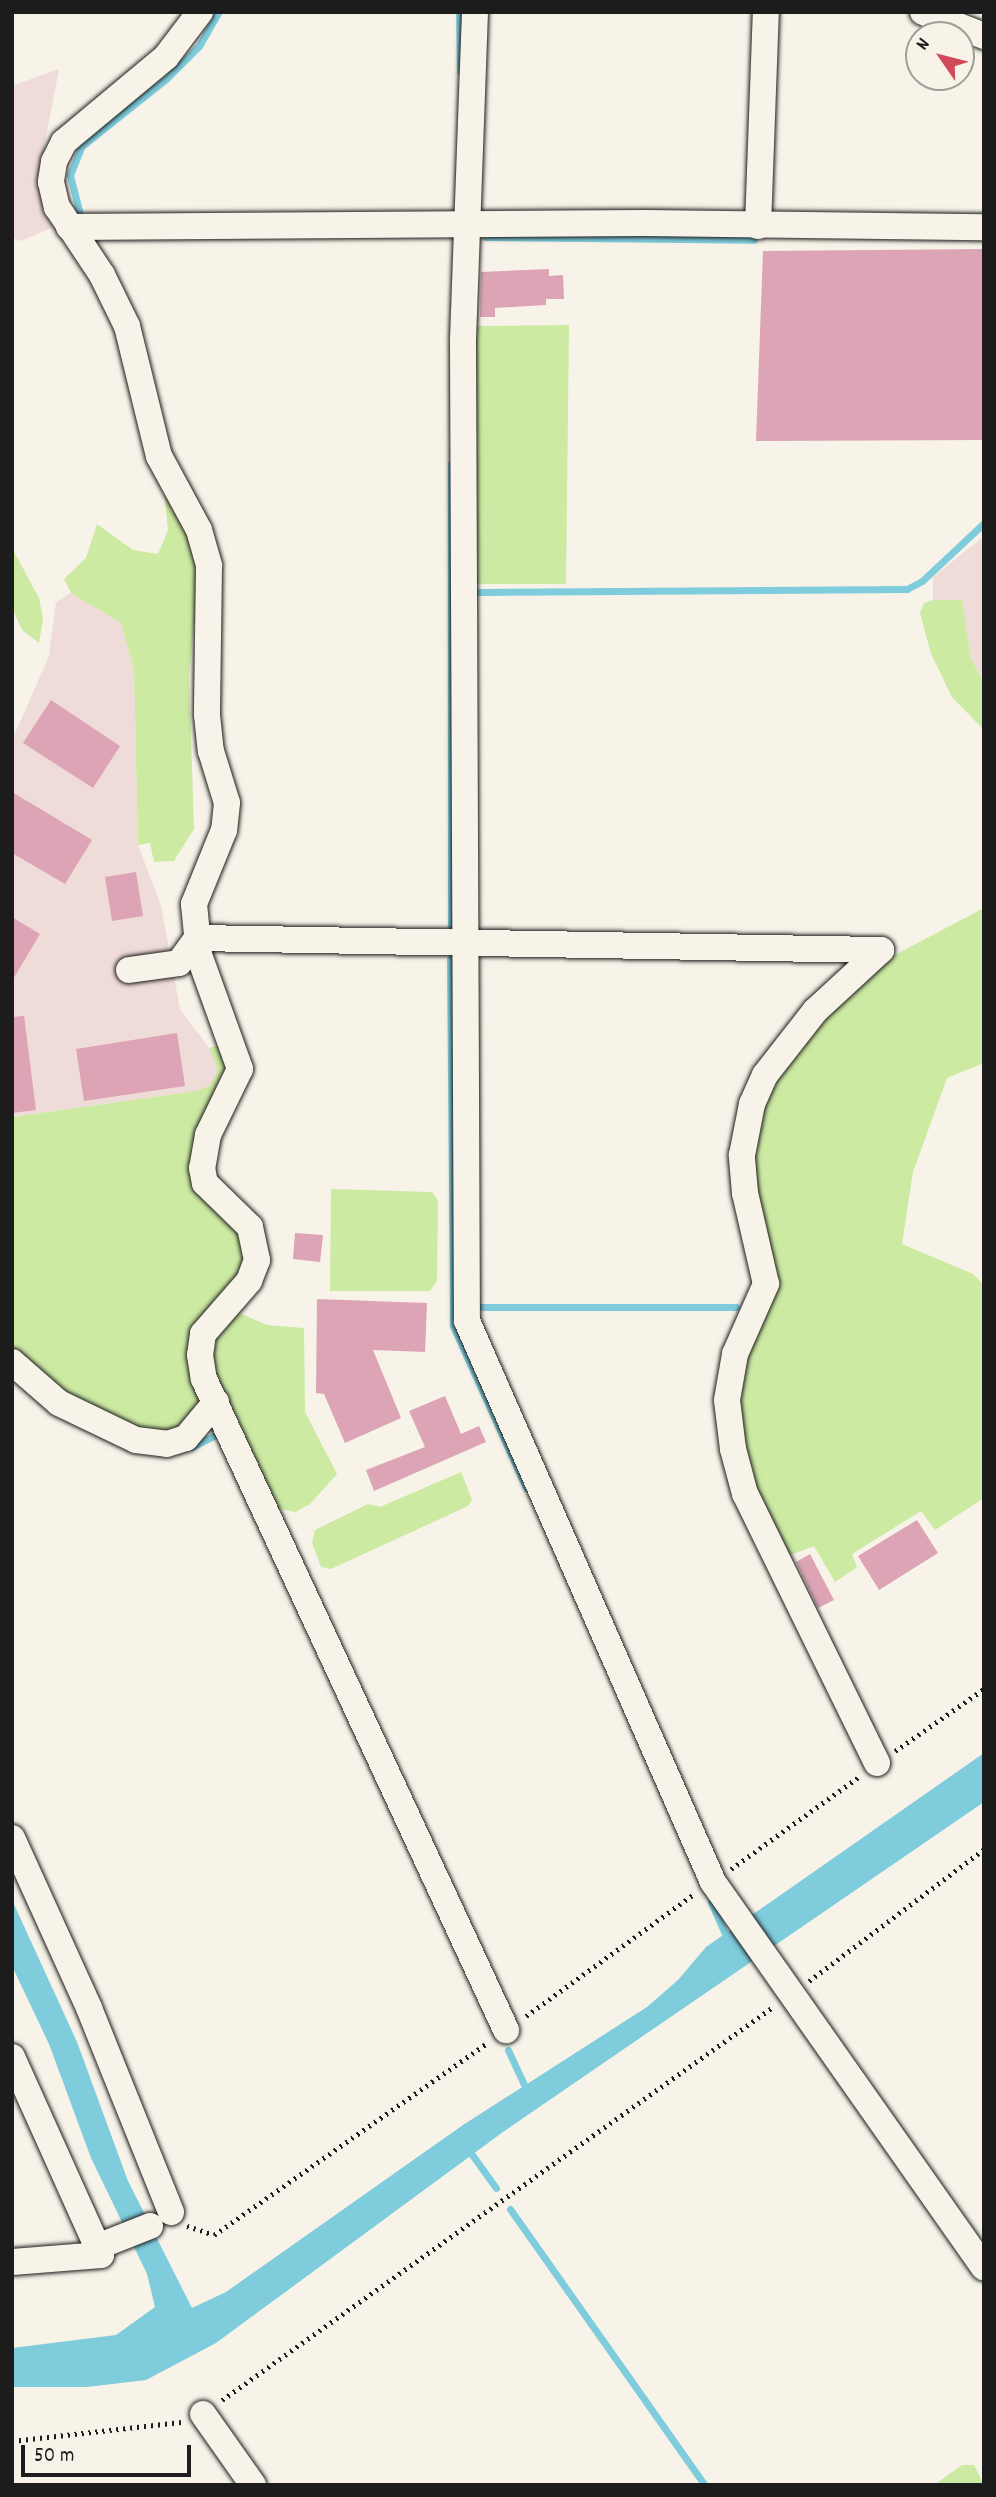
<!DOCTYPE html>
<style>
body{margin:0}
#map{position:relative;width:996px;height:2497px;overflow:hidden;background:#f7f3e8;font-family:Dekko,sans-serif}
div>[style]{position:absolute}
.built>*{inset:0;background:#efdbd8}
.green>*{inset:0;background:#cceaa2}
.water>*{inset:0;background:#7eccdc}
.stream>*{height:7px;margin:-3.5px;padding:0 3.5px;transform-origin:3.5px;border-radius:3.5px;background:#7eccdc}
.building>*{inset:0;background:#dca4b4}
.path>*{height:4.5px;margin-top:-2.25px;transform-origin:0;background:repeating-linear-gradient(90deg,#1c1c1c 0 2px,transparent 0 7px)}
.roads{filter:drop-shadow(0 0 2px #1c1c1c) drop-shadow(0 0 2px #1c1c1c)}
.minor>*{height:26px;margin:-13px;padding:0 13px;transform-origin:13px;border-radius:13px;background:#f7f3e8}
span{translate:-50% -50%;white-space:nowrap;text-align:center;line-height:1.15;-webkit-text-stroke:7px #f7f3e8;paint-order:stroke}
.frame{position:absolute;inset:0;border:14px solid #1c1c1c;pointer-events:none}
.north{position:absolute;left:905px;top:21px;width:70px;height:70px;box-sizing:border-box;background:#f7f3e8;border:2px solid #9f9d96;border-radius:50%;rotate:305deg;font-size:19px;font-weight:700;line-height:28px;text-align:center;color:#1c1c1c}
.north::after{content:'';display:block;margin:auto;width:24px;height:32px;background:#d1495b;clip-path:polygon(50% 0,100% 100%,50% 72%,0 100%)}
.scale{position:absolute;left:21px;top:2445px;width:170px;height:32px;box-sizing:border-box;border:4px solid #1c1c1c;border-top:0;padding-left:9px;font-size:21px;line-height:24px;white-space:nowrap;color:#1c1c1c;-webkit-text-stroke:5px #f7f3e8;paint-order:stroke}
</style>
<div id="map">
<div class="built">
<div style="clip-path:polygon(59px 69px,40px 169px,43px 211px,53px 227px,21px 241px,12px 238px,12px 86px)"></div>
<div style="clip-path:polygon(984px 536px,984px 683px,971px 658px,962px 600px,933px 600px,933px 577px)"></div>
<div style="clip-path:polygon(71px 593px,121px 623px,134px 670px,138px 845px,161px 906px,180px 1009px,209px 1048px,218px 1071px,210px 1085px,196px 1091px,12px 1117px,12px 740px,49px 656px,56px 602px)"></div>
</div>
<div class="green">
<div style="clip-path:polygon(569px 325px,566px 584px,477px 584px,471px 407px,477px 326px)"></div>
<div style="clip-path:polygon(164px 492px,185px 519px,198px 579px,189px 676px,194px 829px,174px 861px,154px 862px,150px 843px,138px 845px,134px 670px,121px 623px,71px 593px,64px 579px,86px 558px,97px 524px,133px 550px,158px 554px,168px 530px)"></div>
<div style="clip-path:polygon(12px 548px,39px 598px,43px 619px,39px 643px,22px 630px,14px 612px)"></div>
<div style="clip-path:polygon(933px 600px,962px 600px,971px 658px,984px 683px,984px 730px,952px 697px,931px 654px,920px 613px,924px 603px)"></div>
<div style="clip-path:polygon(984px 908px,984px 1063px,947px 1078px,913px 1172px,902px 1244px,973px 1274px,984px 1285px,984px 1498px,935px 1530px,921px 1511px,852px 1554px,857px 1567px,835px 1582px,814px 1546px,783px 1558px,752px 1490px,736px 1415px,739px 1370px,775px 1289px,751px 1149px,760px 1108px,778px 1069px,857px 984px,891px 957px)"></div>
<div style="clip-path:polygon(226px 1043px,234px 1070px,196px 1172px,239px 1221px,253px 1265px,213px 1314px,204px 1409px,171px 1437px,118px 1425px,12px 1361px,12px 1117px,196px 1091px,210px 1085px,218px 1071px,209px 1048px)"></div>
<div style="clip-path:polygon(331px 1189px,432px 1192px,438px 1200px,437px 1281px,430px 1291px,330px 1291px)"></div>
<div style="clip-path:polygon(235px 1311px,267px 1325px,304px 1328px,305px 1412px,337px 1474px,310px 1504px,295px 1512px,276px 1508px,216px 1389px,209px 1335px)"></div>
<div style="clip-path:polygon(461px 1472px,472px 1500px,468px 1506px,331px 1569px,321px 1567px,312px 1543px,315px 1530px,368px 1504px,380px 1507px)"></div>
<div style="clip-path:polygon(962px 2465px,974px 2465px,984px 2485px,934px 2485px)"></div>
</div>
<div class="water">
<div style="clip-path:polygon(984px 1753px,984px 1802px,503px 2132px,216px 2343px,146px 2380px,87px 2387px,12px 2387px,12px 2348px,116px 2335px,155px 2307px,147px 2274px,91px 2158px,49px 2044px,12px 1966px,12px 1900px,77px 2042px,128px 2181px,192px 2308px,226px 2292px,463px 2125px,647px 2007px,678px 1980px,706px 1947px)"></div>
</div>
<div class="stream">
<div style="left:459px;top:12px;width:59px;rotate:89deg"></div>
<div style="left:80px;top:214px;width:40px;rotate:-104.4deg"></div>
<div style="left:70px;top:175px;width:31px;rotate:-68deg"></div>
<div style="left:82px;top:146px;width:107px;rotate:-38.6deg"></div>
<div style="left:166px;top:79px;width:47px;rotate:-45deg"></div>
<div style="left:199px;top:46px;width:39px;rotate:-60deg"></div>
<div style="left:486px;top:237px;width:268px;rotate:0.6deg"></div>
<div style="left:451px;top:464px;width:461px;rotate:90deg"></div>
<div style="left:479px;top:592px;width:428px;rotate:-0.4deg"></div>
<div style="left:907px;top:589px;width:17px;rotate:-28deg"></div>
<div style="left:922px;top:581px;width:85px;rotate:-43.1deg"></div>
<div style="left:450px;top:959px;width:367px;rotate:89.5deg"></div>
<div style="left:453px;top:1326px;width:178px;rotate:65.7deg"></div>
<div style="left:475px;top:1307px;width:261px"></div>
<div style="left:192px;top:1447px;width:30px;rotate:-27deg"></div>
<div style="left:711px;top:1902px;width:45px;rotate:66.3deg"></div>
<div style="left:508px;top:2050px;width:47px;rotate:65.1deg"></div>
<div style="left:468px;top:2149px;width:48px;rotate:54.3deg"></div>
<div style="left:510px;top:2209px;width:338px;rotate:54.8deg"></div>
</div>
<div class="building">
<div style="clip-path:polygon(984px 249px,984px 440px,756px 441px,763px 251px)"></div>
<div style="clip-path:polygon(549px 269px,549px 276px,563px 275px,564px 299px,546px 299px,546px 305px,495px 308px,495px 317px,480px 317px,481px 272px)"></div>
<div style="clip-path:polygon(51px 700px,120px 746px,93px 788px,23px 743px)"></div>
<div style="clip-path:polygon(12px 792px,92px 840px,65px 884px,12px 853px)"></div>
<div style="clip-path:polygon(136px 872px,143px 916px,112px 921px,105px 877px)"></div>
<div style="clip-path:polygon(12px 917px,40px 934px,12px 981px)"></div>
<div style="clip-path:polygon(24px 1016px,36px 1110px,12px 1113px,12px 1017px)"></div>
<div style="clip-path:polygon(177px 1033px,185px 1086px,84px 1101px,76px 1049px)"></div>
<div style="clip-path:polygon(295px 1233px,323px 1235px,320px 1262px,293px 1259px)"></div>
<div style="clip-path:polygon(317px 1299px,427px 1303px,425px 1352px,373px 1350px,401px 1418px,345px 1443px,324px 1394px,316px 1393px)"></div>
<div style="clip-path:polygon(445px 1396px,461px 1434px,479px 1426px,486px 1442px,374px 1491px,366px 1470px,425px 1447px,409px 1411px)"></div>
<div style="clip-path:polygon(917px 1520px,938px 1553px,879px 1590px,858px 1556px)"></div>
<div style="clip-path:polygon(810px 1554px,834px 1600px,818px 1608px,796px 1562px)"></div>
</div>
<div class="path">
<div style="left:895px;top:1751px;width:108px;rotate:-34.9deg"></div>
<div style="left:731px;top:1869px;width:159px;rotate:-35.8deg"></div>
<div style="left:809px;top:1981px;width:219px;rotate:-37deg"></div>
<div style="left:526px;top:2016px;width:208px;rotate:-36deg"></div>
<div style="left:187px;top:2226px;width:28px;rotate:18deg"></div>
<div style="left:214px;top:2235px;width:334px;rotate:-35.1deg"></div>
<div style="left:222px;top:2400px;width:677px;rotate:-35.5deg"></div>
<div style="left:12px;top:2441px;width:170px;rotate:-6.4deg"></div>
</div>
<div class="roads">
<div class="minor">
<div style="left:200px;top:12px;width:56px;rotate:127.1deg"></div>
<div style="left:166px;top:57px;width:133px;rotate:140.2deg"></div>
<div style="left:64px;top:142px;width:22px;rotate:117deg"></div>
<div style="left:54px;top:162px;width:20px;rotate:99deg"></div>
<div style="left:51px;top:182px;width:26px;rotate:77deg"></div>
<div style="left:57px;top:207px;width:82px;rotate:56.5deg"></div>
<div style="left:102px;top:275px;width:57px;rotate:63.9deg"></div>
<div style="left:127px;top:326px;width:134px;rotate:76.2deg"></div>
<div style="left:159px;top:456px;width:84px;rotate:61.6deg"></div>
<div style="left:199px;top:530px;width:37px;rotate:74deg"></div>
<div style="left:209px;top:566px;width:149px;rotate:90.8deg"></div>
<div style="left:207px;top:715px;width:36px;rotate:84deg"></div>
<div style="left:211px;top:751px;width:54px;rotate:72.9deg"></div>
<div style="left:227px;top:803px;width:27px;rotate:96deg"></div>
<div style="left:224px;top:830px;width:80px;rotate:112.1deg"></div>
<div style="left:194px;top:904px;width:51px;rotate:84.4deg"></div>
<div style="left:199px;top:955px;width:121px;rotate:70.2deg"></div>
<div style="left:240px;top:1069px;width:73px;rotate:115.9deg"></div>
<div style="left:208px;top:1135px;width:34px;rotate:100deg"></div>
<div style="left:202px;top:1168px;width:15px;rotate:79deg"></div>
<div style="left:205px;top:1183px;width:63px;rotate:44.4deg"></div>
<div style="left:250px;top:1227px;width:34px;rotate:78deg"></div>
<div style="left:257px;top:1260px;width:22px;rotate:111deg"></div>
<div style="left:249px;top:1281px;width:70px;rotate:131deg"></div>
<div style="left:203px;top:1334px;width:21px;rotate:98deg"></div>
<div style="left:200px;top:1355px;width:24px;rotate:81deg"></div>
<div style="left:204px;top:1379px;width:718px;rotate:65.11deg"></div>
<div style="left:475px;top:12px;width:331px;rotate:92.1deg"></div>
<div style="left:463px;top:343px;width:978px;rotate:89.77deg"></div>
<div style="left:467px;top:1321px;width:613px;rotate:66.32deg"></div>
<div style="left:713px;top:1882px;width:471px;rotate:54.9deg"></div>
<div style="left:923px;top:12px;width:66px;rotate:21.5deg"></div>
<div style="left:758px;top:226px;width:214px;rotate:-87.9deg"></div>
<div style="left:69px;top:227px;width:576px;rotate:-0.4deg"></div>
<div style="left:645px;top:223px;width:339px;rotate:0.7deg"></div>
<div style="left:129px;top:970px;width:50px;rotate:-8deg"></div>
<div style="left:179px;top:963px;width:31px;rotate:-54deg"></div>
<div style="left:197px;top:938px;width:684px;rotate:1.01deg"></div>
<div style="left:12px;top:1362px;width:62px;rotate:41.1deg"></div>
<div style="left:59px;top:1403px;width:85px;rotate:25.7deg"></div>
<div style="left:136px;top:1440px;width:31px;rotate:7deg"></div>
<div style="left:167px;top:1444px;width:20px;rotate:-18deg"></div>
<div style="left:186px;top:1438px;width:47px;rotate:-50.2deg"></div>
<div style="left:877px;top:1763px;width:300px;rotate:-116.1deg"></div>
<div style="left:745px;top:1494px;width:47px;rotate:-104.9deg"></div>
<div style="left:733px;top:1449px;width:49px;rotate:-97deg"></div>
<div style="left:727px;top:1400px;width:47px;rotate:-80.1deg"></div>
<div style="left:735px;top:1354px;width:77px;rotate:-66.1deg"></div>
<div style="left:766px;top:1284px;width:93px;rotate:-103deg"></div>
<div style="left:745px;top:1193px;width:38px;rotate:-95deg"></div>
<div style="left:742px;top:1155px;width:52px;rotate:-78.9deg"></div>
<div style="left:752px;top:1104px;width:32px;rotate:-66deg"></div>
<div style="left:765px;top:1075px;width:81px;rotate:-52deg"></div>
<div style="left:815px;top:1011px;width:90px;rotate:-42.7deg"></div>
<div style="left:12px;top:1838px;width:187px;rotate:65.6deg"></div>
<div style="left:89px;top:2008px;width:220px;rotate:68.1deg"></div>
<div style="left:12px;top:2057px;width:217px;rotate:65.8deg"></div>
<div style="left:101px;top:2255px;width:89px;rotate:175.5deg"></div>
<div style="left:97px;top:2247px;width:57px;rotate:-21.6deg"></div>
<div style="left:203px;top:2414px;width:87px;rotate:54.8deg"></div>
</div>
</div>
<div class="frame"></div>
<div class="north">N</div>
<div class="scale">50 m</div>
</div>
